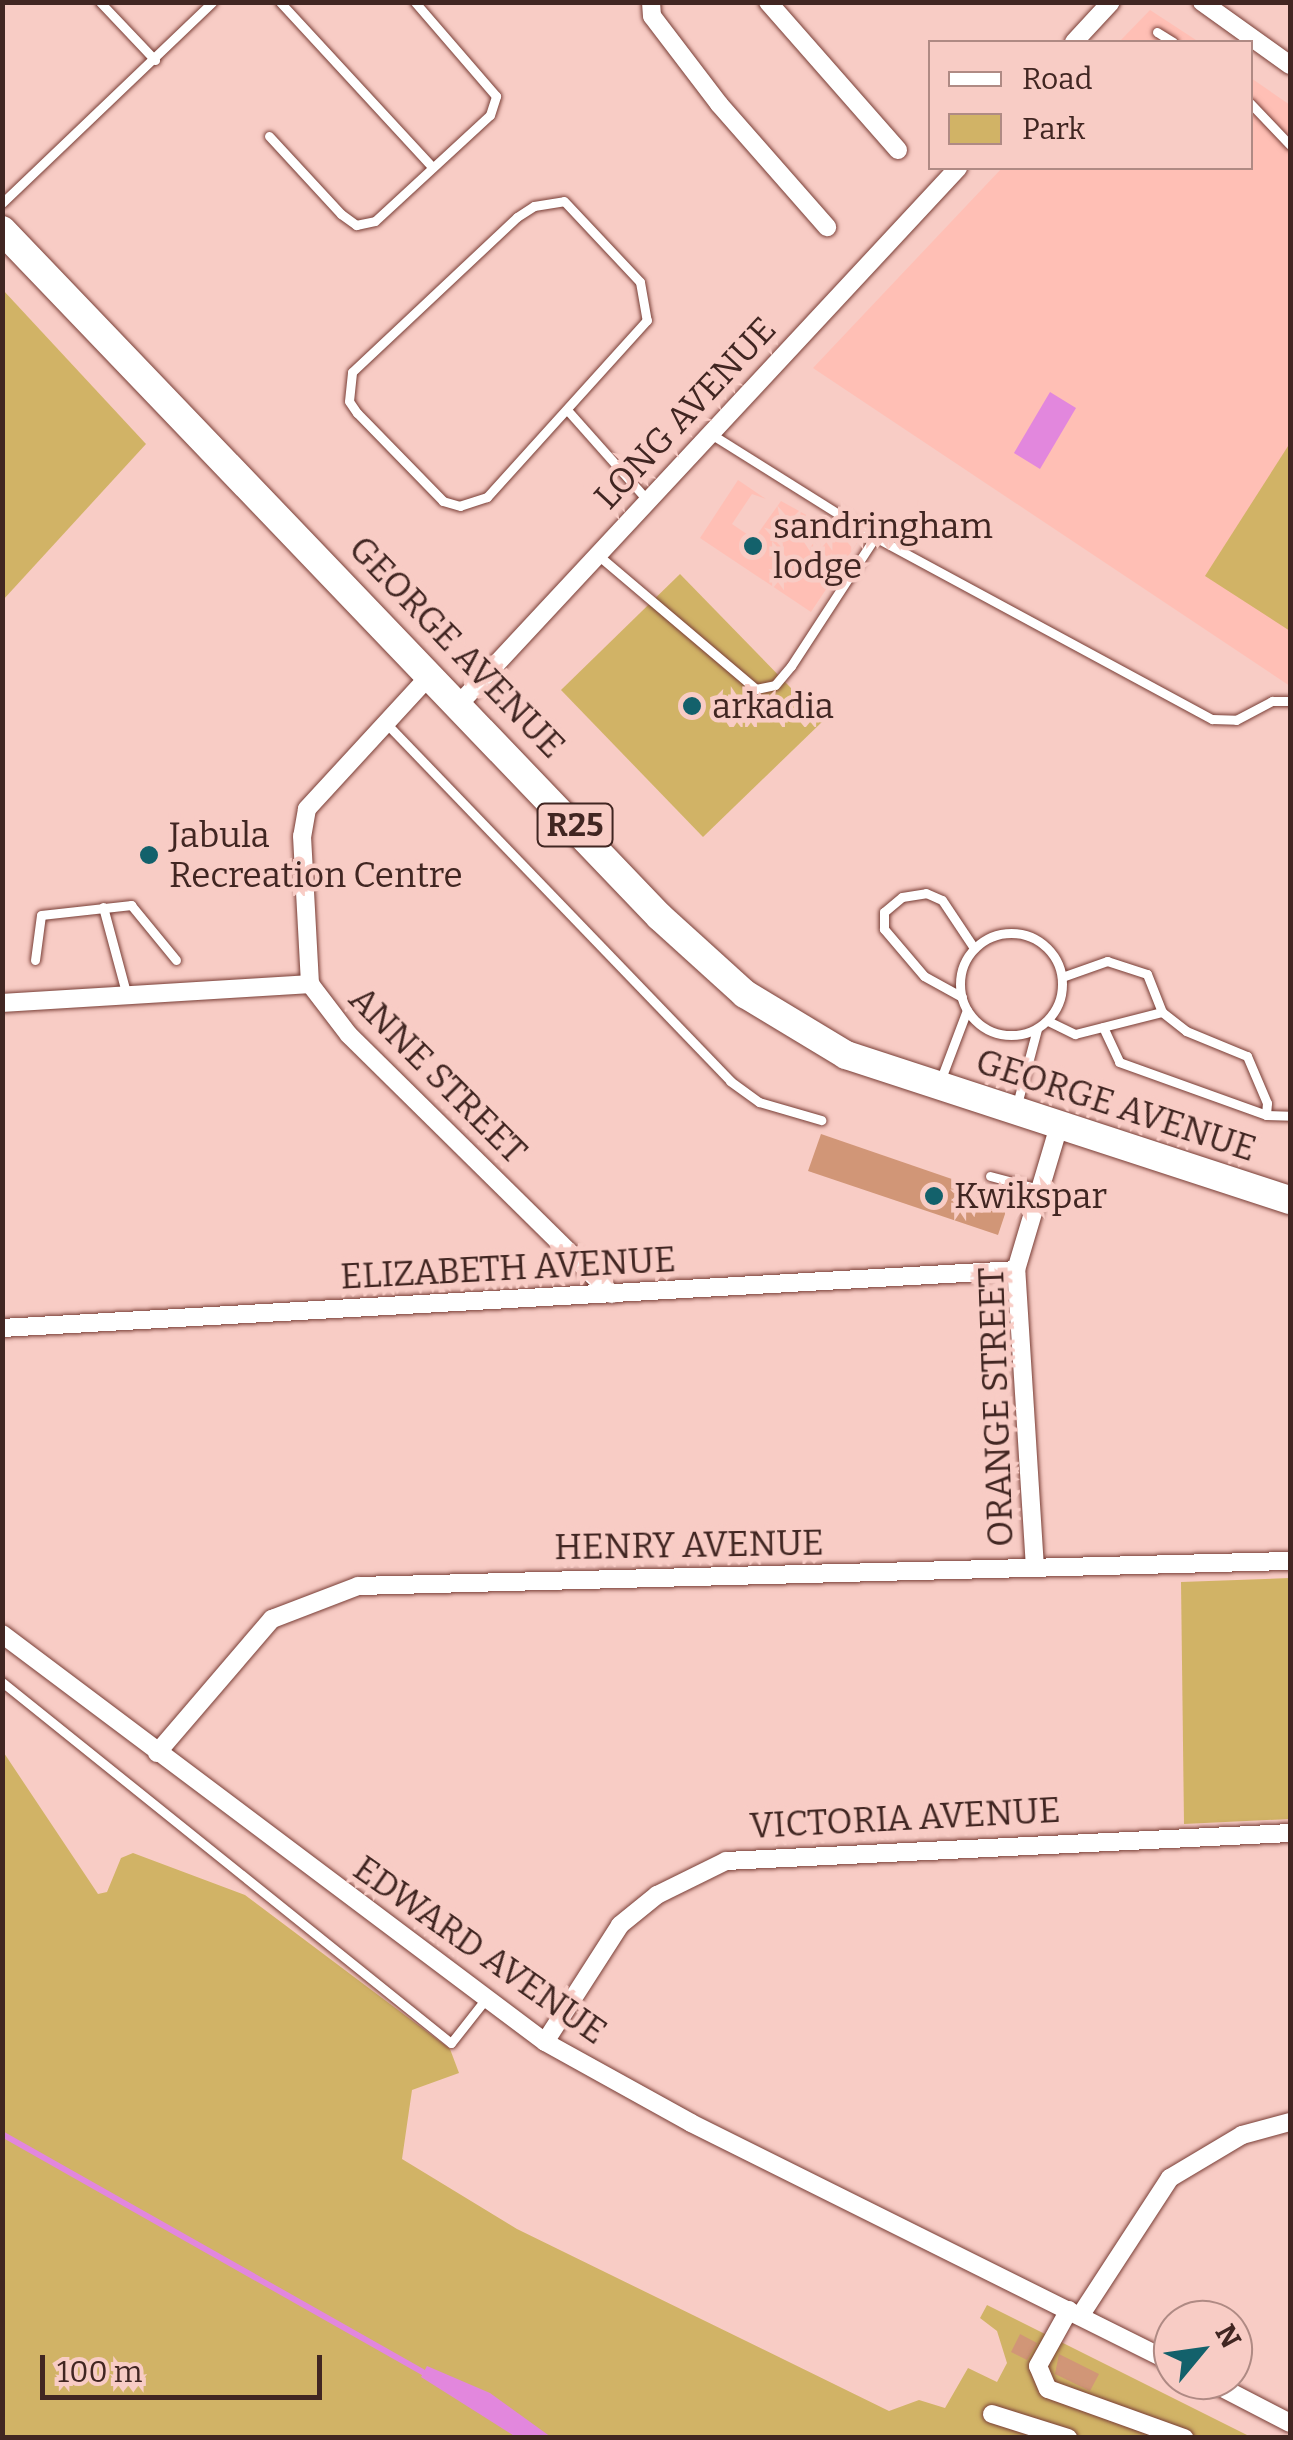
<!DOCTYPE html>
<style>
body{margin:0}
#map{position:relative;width:1293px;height:2440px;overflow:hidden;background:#f8ccc5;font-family:Bitter,serif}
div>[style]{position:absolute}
.built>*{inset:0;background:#ffbfb5}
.green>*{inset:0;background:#d1b366}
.water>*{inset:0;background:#e287dd}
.stream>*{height:6px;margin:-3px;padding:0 3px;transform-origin:3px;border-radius:3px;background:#e287dd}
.building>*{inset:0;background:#d19677}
.roads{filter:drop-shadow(0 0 2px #783d35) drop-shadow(0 0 2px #783d35)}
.lane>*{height:9px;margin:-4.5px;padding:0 4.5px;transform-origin:4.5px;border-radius:4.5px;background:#fff}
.lane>.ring{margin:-4.5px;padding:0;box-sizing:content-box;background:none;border:9px solid #fff;border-radius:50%}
.street>*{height:18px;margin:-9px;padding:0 9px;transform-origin:9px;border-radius:9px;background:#fff}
.primary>*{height:28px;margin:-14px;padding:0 14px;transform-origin:14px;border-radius:14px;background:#fff}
.dots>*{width:28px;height:28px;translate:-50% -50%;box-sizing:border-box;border:5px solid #f8ccc5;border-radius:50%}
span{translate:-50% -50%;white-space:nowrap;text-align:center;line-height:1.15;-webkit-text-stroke:9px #f8ccc5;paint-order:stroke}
.shield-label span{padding:2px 8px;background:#f8ccc5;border:2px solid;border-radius:8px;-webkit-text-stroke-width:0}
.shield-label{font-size:32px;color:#412622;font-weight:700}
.street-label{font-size:35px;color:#412622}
.poi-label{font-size:35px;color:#412622}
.left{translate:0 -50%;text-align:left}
.frame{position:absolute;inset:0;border:5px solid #412622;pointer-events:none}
.legend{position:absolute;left:928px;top:40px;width:325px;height:130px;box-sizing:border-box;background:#f8ccc5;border:2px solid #af8a84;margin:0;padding:12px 18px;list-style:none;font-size:30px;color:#412622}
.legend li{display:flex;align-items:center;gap:20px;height:50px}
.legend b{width:50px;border:2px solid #af8a84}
.north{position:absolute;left:1153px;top:2300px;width:100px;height:100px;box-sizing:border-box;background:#f8ccc5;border:2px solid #af8a84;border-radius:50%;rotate:61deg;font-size:28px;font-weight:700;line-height:40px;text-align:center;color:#412622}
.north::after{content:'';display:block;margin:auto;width:35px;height:45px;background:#13616b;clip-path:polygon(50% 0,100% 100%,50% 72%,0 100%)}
.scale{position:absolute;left:40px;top:2355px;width:282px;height:45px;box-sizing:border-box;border:5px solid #412622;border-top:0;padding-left:12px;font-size:30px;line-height:35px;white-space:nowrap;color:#412622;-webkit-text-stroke:8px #f8ccc5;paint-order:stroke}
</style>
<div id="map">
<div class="built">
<div style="clip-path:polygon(1150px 10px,1199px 42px,1119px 42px)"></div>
<div style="clip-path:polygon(1251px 78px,1290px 105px,1290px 686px,813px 368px,1002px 168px,1250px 168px)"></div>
<div style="clip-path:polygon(738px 480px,766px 499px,752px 494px,732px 524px,754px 539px,781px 501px,857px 543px,811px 612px,700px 538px)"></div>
</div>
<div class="green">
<div style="clip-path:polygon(3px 290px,146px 444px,3px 600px,2px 600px)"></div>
<div style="clip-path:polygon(1290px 443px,1290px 631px,1205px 576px)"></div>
<div style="clip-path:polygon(680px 574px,823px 721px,703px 837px,561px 690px)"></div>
<div style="clip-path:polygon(1290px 1578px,1290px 1819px,1184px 1824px,1181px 1582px)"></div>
<div style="clip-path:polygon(2px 1750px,98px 1894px,107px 1892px,121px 1858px,133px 1853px,245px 1895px,450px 2049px,459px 2073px,412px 2090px,402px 2159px,517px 2229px,889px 2411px,919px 2400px,945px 2408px,968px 2368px,997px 2382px,1007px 2363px,997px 2331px,980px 2318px,987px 2305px,1251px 2437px,3px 2437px)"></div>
</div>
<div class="water">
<div style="clip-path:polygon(1050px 392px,1076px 408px,1040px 469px,1014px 453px)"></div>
<div style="clip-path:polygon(427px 2366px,490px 2393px,551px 2437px,516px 2437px,421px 2377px)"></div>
</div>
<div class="stream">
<div style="left:2px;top:2134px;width:483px;rotate:29.5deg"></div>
</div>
<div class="building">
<div style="clip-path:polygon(821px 1134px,1010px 1199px,998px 1235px,808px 1171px)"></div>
<div style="clip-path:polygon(1020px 2334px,1037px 2343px,1027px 2360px,1011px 2352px)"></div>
<div style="clip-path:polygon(1059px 2354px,1099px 2374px,1090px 2391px,1055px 2374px)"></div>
</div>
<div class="roads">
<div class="lane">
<div style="left:100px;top:2px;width:80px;rotate:46.5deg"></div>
<div style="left:280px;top:2px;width:224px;rotate:47.3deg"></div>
<div style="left:1157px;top:32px;width:19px;rotate:32deg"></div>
<div style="left:1250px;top:103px;width:58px;rotate:46.4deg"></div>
<div style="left:269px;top:136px;width:106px;rotate:47.3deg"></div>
<div style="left:341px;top:214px;width:19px;rotate:36deg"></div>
<div style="left:356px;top:225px;width:19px;rotate:-12deg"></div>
<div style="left:375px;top:221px;width:156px;rotate:-42.7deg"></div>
<div style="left:490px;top:115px;width:20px;rotate:-72deg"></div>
<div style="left:496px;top:96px;width:124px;rotate:-130.8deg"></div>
<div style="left:564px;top:201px;width:111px;rotate:46.8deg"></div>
<div style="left:640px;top:282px;width:39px;rotate:80deg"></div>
<div style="left:647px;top:320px;width:239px;rotate:132.1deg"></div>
<div style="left:487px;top:497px;width:28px;rotate:162deg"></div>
<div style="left:460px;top:506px;width:18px;rotate:-164deg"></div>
<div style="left:443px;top:501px;width:123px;rotate:-134.3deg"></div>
<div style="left:357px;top:413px;width:14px;rotate:-124deg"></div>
<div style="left:349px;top:401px;width:29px;rotate:-84deg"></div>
<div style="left:352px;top:372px;width:226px;rotate:-43.2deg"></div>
<div style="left:517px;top:217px;width:20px;rotate:-33deg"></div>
<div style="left:534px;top:206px;width:30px;rotate:-9deg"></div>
<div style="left:2px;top:203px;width:291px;rotate:-43.7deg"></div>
<div style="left:569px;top:412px;width:119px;rotate:48.4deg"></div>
<div style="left:711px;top:434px;width:194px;rotate:32.1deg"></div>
<div style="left:875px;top:537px;width:383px;rotate:28.4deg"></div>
<div style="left:1212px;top:719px;width:24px;rotate:2deg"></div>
<div style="left:1236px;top:720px;width:41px;rotate:-27.8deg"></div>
<div style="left:1272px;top:701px;width:18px"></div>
<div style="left:599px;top:556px;width:206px;rotate:40.3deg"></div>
<div style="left:756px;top:689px;width:19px;rotate:-12deg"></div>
<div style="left:775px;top:685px;width:25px;rotate:-50deg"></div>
<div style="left:791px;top:666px;width:154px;rotate:-56.9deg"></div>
<div style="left:386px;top:723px;width:496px;rotate:46.1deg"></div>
<div style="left:730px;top:1081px;width:36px;rotate:36deg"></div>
<div style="left:759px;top:1102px;width:65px;rotate:16.2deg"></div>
<div style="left:103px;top:907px;width:92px;rotate:74.9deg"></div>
<div class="ring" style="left:960px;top:933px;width:93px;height:93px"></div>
<div style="left:35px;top:960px;width:45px;rotate:-82.4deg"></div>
<div style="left:41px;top:915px;width:91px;rotate:-6.3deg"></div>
<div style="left:131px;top:905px;width:71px;rotate:50.7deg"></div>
<div style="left:1062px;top:977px;width:48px;rotate:-19.6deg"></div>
<div style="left:1107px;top:961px;width:42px;rotate:18deg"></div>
<div style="left:1147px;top:974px;width:41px;rotate:68.5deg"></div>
<div style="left:1162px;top:1012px;width:31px;rotate:38deg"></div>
<div style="left:1186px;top:1031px;width:66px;rotate:22.3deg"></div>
<div style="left:1247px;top:1056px;width:51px;rotate:66.9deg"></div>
<div style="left:1267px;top:1103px;width:12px;rotate:95deg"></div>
<div style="left:962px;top:997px;width:43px;rotate:-151.1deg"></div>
<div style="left:924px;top:976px;width:62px;rotate:-130.4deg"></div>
<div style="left:884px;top:929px;width:17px;rotate:-90deg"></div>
<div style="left:884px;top:912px;width:23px;rotate:-40deg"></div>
<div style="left:902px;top:897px;width:24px;rotate:-9deg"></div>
<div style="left:926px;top:893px;width:17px;rotate:24deg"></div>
<div style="left:942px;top:900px;width:58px;rotate:56.3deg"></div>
<div style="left:1048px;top:1021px;width:30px;rotate:26deg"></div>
<div style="left:1075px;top:1034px;width:90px;rotate:-14.2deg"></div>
<div style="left:1103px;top:1027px;width:38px;rotate:65deg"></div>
<div style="left:1119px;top:1062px;width:156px;rotate:19.8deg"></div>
<div style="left:1266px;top:1115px;width:24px;rotate:2deg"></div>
<div style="left:939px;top:1084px;width:79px;rotate:-69.3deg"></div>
<div style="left:1016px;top:1108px;width:82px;rotate:-75.1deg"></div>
<div style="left:990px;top:1176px;width:51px;rotate:14.9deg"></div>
<div style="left:2px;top:1682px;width:576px;rotate:38.8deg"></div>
<div style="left:451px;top:2043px;width:53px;rotate:-51.8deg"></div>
</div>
<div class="street">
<div style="left:651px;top:2px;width:14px;rotate:86deg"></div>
<div style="left:652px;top:16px;width:111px;rotate:52.7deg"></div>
<div style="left:719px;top:104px;width:164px;rotate:48.7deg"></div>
<div style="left:768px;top:2px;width:197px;rotate:48.7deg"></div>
<div style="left:1202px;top:2px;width:108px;rotate:35.6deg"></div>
<div style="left:1074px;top:42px;width:54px;rotate:-47.2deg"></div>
<div style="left:432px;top:673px;width:185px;rotate:132.6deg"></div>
<div style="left:307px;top:809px;width:27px;rotate:100deg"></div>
<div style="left:302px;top:836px;width:148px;rotate:86.9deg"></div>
<div style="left:310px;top:984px;width:64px;rotate:52.6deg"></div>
<div style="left:349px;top:1035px;width:369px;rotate:44.6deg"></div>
<div style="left:460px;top:703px;width:731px;rotate:-47.05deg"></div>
<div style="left:2px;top:1003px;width:309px;rotate:-3.5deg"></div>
<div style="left:2px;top:1328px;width:1016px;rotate:-3.27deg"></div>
<div style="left:1035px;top:1568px;width:299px;rotate:-93.6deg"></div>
<div style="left:1016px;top:1270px;width:147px;rotate:-73.4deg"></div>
<div style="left:2px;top:1634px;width:679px;rotate:36.92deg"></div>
<div style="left:545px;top:2042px;width:167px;rotate:29deg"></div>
<div style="left:691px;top:2123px;width:538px;rotate:26.47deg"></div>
<div style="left:157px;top:1753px;width:177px;rotate:-49.4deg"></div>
<div style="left:272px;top:1619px;width:92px;rotate:-21deg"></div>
<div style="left:358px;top:1586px;width:932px;rotate:-1.54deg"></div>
<div style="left:545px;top:2042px;width:139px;rotate:-57.3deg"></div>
<div style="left:620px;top:1925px;width:48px;rotate:-39deg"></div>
<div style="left:657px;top:1895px;width:77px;rotate:-26.2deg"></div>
<div style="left:726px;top:1861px;width:565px;rotate:-2.84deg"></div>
<div style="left:1069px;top:2310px;width:64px;rotate:119deg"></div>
<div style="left:1038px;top:2366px;width:25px;rotate:67deg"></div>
<div style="left:1048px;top:2389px;width:145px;rotate:19.8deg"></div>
<div style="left:1080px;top:2316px;width:165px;rotate:-56.9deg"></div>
<div style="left:1170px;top:2178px;width:84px;rotate:-30.8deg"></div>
<div style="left:1242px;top:2135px;width:50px;rotate:-15.2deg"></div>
<div style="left:1207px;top:2380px;width:93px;rotate:27.4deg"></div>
<div style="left:992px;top:2414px;width:80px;rotate:17.5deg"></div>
</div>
<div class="primary">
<div style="left:2px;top:230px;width:951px;rotate:46.24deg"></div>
<div style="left:660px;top:917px;width:115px;rotate:42.2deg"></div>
<div style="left:745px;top:994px;width:118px;rotate:31.1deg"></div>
<div style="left:846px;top:1055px;width:467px;rotate:18.1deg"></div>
</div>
</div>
<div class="dots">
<div style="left:753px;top:546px;background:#13616b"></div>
<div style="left:692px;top:706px;background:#13616b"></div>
<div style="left:149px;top:855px;background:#13616b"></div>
<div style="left:934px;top:1196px;background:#13616b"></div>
</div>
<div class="shield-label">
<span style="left:575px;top:825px">R25</span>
</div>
<div class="street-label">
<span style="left:685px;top:413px;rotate:-47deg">LONG AVENUE</span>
<span style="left:457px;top:647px;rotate:46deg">GEORGE AVENUE</span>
<span style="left:438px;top:1075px;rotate:45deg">ANNE STREET</span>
<span style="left:1116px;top:1105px;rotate:18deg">GEORGE AVENUE</span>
<span style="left:508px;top:1268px;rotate:-3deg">ELIZABETH AVENUE</span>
<span style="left:996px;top:1407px;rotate:-92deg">ORANGE STREET</span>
<span style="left:689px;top:1545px;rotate:-1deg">HENRY AVENUE</span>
<span style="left:905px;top:1818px;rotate:-3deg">VICTORIA AVENUE</span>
<span style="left:480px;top:1950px;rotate:35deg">EDWARD AVENUE</span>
</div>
<div class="poi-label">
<span class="left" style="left:773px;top:546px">sandringham<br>lodge</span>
<span class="left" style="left:712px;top:706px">arkadia</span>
<span class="left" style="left:169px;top:855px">Jabula<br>Recreation Centre</span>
<span class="left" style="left:954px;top:1196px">Kwikspar</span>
</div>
<div class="frame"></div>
<ul class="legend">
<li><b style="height:12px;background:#fff"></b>Road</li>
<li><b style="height:28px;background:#d1b366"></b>Park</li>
</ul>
<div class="north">N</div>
<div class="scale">100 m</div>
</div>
